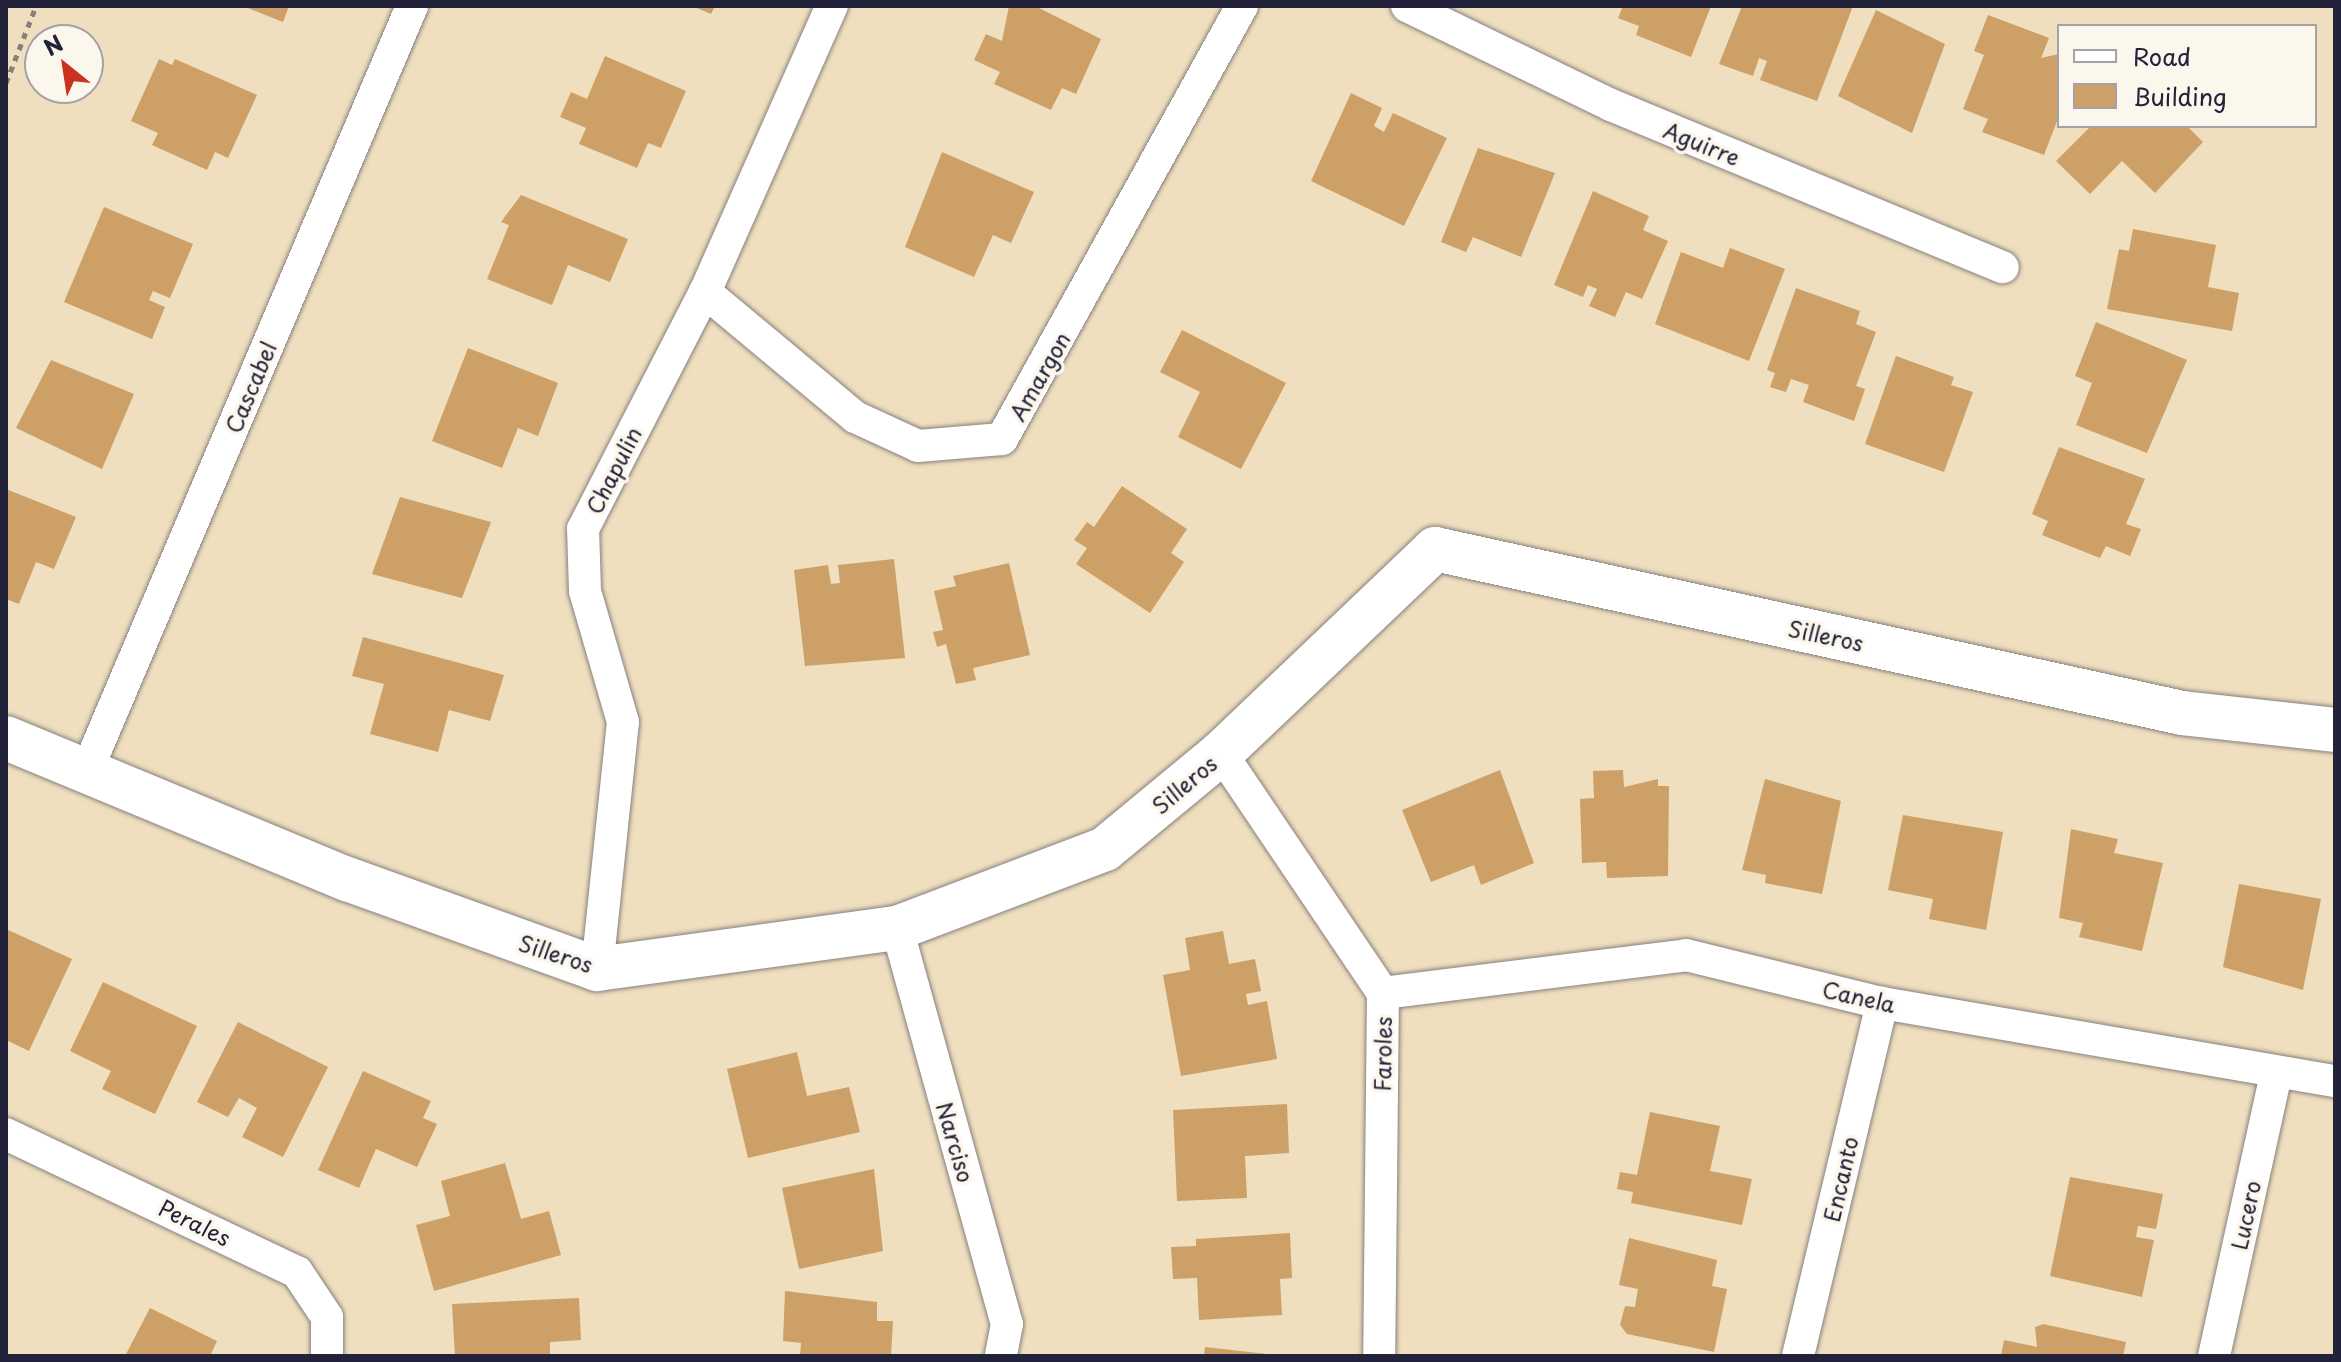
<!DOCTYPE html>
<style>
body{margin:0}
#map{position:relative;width:2341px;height:1362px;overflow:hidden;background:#efdfbf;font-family:"Playpen Sans",sans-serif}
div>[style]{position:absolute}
.building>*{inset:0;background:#cca067}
.path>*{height:5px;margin-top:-2.5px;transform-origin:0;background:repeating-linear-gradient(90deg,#88807d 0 6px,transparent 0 12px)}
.roads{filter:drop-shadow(0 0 2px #88807d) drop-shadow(0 0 2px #88807d)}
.street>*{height:32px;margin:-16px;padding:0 16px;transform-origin:16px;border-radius:16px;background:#fff}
.secondary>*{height:44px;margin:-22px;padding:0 22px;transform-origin:22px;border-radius:22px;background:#fff}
span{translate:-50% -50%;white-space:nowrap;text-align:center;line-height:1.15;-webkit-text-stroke:7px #fbf7ec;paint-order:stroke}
.street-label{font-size:22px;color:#22223b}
.frame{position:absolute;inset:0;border:8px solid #22223b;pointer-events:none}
.legend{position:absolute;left:2057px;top:24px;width:260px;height:104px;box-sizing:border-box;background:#fbf7ec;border:2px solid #a4a2a5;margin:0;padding:10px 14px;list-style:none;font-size:24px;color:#22223b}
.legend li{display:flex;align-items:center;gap:16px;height:40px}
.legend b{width:40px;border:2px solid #a4a2a5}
.north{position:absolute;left:24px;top:24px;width:80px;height:80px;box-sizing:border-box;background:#fbf7ec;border:2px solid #a4a2a5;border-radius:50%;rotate:330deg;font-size:22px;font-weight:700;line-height:32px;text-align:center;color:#22223b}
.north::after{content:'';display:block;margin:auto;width:28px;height:36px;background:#c8321e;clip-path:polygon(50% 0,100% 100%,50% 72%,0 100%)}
</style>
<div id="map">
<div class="building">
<div style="clip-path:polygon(243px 6px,289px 6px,283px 22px)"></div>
<div style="clip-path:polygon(692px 6px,715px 6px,711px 14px)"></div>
<div style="clip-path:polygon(1009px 6px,1035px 6px,1101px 39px,1076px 94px,1062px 88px,1051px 110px,994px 84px,1000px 72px,974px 60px,986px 34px,1002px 41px)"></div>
<div style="clip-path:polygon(1623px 6px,1711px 6px,1691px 57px,1636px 35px,1639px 26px,1618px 18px)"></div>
<div style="clip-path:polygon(1742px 6px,1853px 6px,1817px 101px,1760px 80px,1767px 61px,1759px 58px,1753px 76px,1719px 64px)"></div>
<div style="clip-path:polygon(1876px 10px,1945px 44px,1912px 133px,1838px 96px)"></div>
<div style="clip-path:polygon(1988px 15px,2049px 38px,2041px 58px,2059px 54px,2059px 116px,2044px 155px,1982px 132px,1988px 119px,1963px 109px,1984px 55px,1974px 51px)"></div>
<div style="clip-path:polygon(605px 56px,686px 91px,661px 148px,648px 143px,637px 168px,579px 144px,586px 128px,560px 117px,571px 92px,587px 99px)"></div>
<div style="clip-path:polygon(159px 59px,172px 65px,175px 59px,257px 95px,228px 158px,215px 152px,207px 170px,152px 145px,158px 133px,131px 121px)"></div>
<div style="clip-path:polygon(1351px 93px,1382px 108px,1374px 126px,1384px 132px,1393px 113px,1447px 138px,1404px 226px,1311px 181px)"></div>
<div style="clip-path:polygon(2091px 126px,2187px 126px,2203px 142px,2155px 193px,2122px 161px,2090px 194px,2056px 161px)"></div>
<div style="clip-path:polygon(1478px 148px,1555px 173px,1521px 257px,1473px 237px,1466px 252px,1441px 242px)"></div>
<div style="clip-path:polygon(942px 152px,1034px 192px,1011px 243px,993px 235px,974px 277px,905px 247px)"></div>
<div style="clip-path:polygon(1593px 191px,1649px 216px,1643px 230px,1668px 241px,1642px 299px,1626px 292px,1615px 317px,1589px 306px,1597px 289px,1588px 285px,1583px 297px,1554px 285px)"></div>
<div style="clip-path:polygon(521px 195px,628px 239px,610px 282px,568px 265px,552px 305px,487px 279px,509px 225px,501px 222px)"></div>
<div style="clip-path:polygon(104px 207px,193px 244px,170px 298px,153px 291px,149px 300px,165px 307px,152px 339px,64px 302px)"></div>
<div style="clip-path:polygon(2133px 229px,2216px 245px,2208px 287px,2239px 293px,2232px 331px,2107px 309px,2119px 249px,2129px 251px)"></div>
<div style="clip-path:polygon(1730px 248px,1785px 269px,1749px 361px,1655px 324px,1681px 252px,1723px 268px)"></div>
<div style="clip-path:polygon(1796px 288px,1860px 311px,1856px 324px,1876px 332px,1856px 386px,1865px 389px,1854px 421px,1803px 402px,1809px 385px,1791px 379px,1786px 392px,1770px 387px,1775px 373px,1767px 370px)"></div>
<div style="clip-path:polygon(2096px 322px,2187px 360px,2147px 453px,2076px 425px,2092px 383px,2075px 376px)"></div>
<div style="clip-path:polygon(1182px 330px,1286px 383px,1241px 469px,1178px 437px,1200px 392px,1160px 372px)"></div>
<div style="clip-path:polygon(468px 348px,558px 383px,538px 436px,518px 428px,502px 468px,432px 441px)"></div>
<div style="clip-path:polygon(1896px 356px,1954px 377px,1951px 385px,1973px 392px,1944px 472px,1865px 444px)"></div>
<div style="clip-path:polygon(51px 360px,134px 394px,102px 469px,16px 428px)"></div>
<div style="clip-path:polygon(2059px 447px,2145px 479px,2126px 524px,2141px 529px,2130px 556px,2106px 546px,2100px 558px,2042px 535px,2048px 521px,2032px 514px)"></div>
<div style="clip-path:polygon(1122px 486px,1187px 529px,1171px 553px,1184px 562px,1150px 613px,1076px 564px,1087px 548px,1074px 540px,1087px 522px,1094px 527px)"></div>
<div style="clip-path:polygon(6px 489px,76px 517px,54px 569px,36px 562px,19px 604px,6px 599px)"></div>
<div style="clip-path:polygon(400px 497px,491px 522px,462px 598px,372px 574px)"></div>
<div style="clip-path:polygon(894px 559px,905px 658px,805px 666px,794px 570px,828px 565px,831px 584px,840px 583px,838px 565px)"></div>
<div style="clip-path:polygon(1009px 563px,1030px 655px,973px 668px,976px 680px,956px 684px,946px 644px,937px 647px,933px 632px,943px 630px,934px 591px,956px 586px,953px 576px)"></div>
<div style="clip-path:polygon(363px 637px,504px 675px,490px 721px,449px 710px,438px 752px,370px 734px,384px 684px,352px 676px)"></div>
<div style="clip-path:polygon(1500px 770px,1534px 863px,1481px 885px,1474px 865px,1431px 882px,1402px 810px)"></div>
<div style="clip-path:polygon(1623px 770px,1624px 787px,1658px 779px,1658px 786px,1669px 786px,1668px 876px,1607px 878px,1606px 862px,1582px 863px,1580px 799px,1594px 798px,1593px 771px)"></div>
<div style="clip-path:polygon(1765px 779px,1841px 801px,1822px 894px,1765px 883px,1766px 875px,1742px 870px)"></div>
<div style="clip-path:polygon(1903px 815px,2003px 832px,1986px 930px,1929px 919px,1933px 899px,1888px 890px)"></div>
<div style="clip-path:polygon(2071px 829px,2118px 839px,2114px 853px,2163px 863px,2142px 951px,2079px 937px,2083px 923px,2059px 918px)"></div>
<div style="clip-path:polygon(2239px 884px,2321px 899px,2303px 990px,2223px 967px)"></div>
<div style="clip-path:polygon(6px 929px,72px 959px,29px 1051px,6px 1040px)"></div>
<div style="clip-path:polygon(1223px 931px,1229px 964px,1255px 959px,1261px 991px,1246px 994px,1248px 1005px,1267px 1001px,1277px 1059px,1181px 1076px,1163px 975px,1190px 970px,1185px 938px)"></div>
<div style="clip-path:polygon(103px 982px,197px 1026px,155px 1114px,102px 1089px,111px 1071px,70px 1051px)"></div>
<div style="clip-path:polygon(238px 1022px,328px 1067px,283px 1157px,242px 1137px,257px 1108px,239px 1098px,228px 1117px,197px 1102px)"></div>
<div style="clip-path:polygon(797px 1052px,807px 1096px,849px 1087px,860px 1132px,748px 1158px,727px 1069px)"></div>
<div style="clip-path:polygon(363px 1071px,431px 1101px,423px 1118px,437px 1124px,417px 1167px,376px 1149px,359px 1188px,318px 1170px)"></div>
<div style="clip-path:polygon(1287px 1104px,1289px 1153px,1245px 1156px,1247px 1198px,1177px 1201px,1173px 1110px)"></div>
<div style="clip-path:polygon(1650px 1112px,1720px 1126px,1710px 1171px,1752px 1179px,1742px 1225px,1631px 1203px,1633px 1192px,1617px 1189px,1620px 1172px,1637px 1175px)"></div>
<div style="clip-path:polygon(505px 1163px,521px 1219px,549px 1211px,561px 1255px,434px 1291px,416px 1225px,450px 1216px,441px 1181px)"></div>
<div style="clip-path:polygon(874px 1169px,883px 1251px,799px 1269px,782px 1188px)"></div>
<div style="clip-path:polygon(2070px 1177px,2163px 1194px,2156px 1229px,2138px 1226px,2136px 1237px,2154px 1240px,2142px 1297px,2050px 1276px)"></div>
<div style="clip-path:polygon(1290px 1233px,1292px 1278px,1280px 1279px,1282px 1315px,1199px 1320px,1197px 1278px,1173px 1279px,1171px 1247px,1196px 1246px,1196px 1239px)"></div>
<div style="clip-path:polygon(1629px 1238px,1717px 1260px,1712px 1286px,1727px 1289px,1714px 1352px,1627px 1334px,1620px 1325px,1625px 1306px,1635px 1307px,1638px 1289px,1619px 1285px)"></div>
<div style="clip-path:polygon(785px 1291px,877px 1302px,877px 1321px,893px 1321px,891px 1356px,800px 1356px,801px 1343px,783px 1341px)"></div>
<div style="clip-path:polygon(579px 1298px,581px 1340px,550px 1342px,550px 1356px,455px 1356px,452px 1304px)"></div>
<div style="clip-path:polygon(150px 1308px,217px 1341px,210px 1356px,125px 1356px)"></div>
<div style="clip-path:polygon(2043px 1324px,2126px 1342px,2123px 1356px,2001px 1356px,2004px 1340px,2037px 1347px,2035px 1327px)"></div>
<div style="clip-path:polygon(1205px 1347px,1267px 1354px,1267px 1356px,1204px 1356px)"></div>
</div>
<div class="path">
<div style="left:6px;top:83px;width:83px;rotate:-68.7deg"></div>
</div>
<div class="roads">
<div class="street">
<div style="left:1407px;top:6px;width:227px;rotate:25.9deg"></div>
<div style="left:1611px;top:105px;width:424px;rotate:22.5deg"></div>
<div style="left:705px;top:292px;width:195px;rotate:39.8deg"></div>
<div style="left:855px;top:417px;width:69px;rotate:24.7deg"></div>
<div style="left:918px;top:446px;width:84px;rotate:-4.8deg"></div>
<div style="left:1002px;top:439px;width:495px;rotate:-61deg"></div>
<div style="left:1221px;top:753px;width:290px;rotate:56deg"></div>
<div style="left:1383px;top:993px;width:363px;rotate:90.6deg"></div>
<div style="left:88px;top:768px;width:828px;rotate:-66.96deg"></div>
<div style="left:897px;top:928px;width:411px;rotate:74.5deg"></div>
<div style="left:1007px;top:1324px;width:33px;rotate:101deg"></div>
<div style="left:597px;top:969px;width:248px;rotate:-84deg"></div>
<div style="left:623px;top:722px;width:136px;rotate:-106.2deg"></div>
<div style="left:585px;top:591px;width:62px;rotate:-91.8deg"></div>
<div style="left:583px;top:529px;width:267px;rotate:-62.8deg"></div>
<div style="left:705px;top:292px;width:313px;rotate:-66.1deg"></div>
<div style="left:1383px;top:993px;width:305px;rotate:-7.1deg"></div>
<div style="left:1686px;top:955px;width:202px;rotate:13.8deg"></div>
<div style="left:1882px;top:1003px;width:460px;rotate:9.8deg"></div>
<div style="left:6px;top:1134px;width:322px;rotate:25.4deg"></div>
<div style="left:297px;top:1272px;width:54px;rotate:56.3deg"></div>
<div style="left:327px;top:1317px;width:39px;rotate:90deg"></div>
<div style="left:1798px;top:1356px;width:363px;rotate:-76.6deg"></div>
<div style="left:2214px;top:1356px;width:289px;rotate:-77.6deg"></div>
</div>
<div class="secondary">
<div style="left:6px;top:738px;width:369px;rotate:22.5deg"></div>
<div style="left:347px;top:879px;width:266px;rotate:19.8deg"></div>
<div style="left:597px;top:969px;width:303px;rotate:-7.8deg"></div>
<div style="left:897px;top:928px;width:222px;rotate:-20.8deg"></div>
<div style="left:1105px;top:849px;width:151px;rotate:-39.6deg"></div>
<div style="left:1221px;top:753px;width:296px;rotate:-43.6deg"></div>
<div style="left:1435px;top:549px;width:765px;rotate:12.38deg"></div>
<div style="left:2182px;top:713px;width:154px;rotate:6.3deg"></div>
</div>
</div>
<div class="street-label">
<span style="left:1702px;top:143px;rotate:22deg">Aguirre</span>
<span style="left:1039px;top:376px;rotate:-60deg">Amargon</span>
<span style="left:250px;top:387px;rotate:-67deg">Cascabel</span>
<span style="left:613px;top:470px;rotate:-63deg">Chapulin</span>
<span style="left:1826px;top:635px;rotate:12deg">Silleros</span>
<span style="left:1184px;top:784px;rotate:-40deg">Silleros</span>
<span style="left:556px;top:953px;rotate:18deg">Silleros</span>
<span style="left:1859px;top:996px;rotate:13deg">Canela</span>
<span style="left:1382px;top:1054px;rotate:-89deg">Faroles</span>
<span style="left:956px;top:1142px;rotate:74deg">Narciso</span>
<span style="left:1840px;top:1179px;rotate:-77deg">Encanto</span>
<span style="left:2245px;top:1215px;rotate:-78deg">Lucero</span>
<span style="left:195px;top:1222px;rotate:26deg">Perales</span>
</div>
<div class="frame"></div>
<ul class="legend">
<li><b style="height:10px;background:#fff"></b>Road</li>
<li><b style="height:22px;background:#cca067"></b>Building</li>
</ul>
<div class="north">N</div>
</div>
